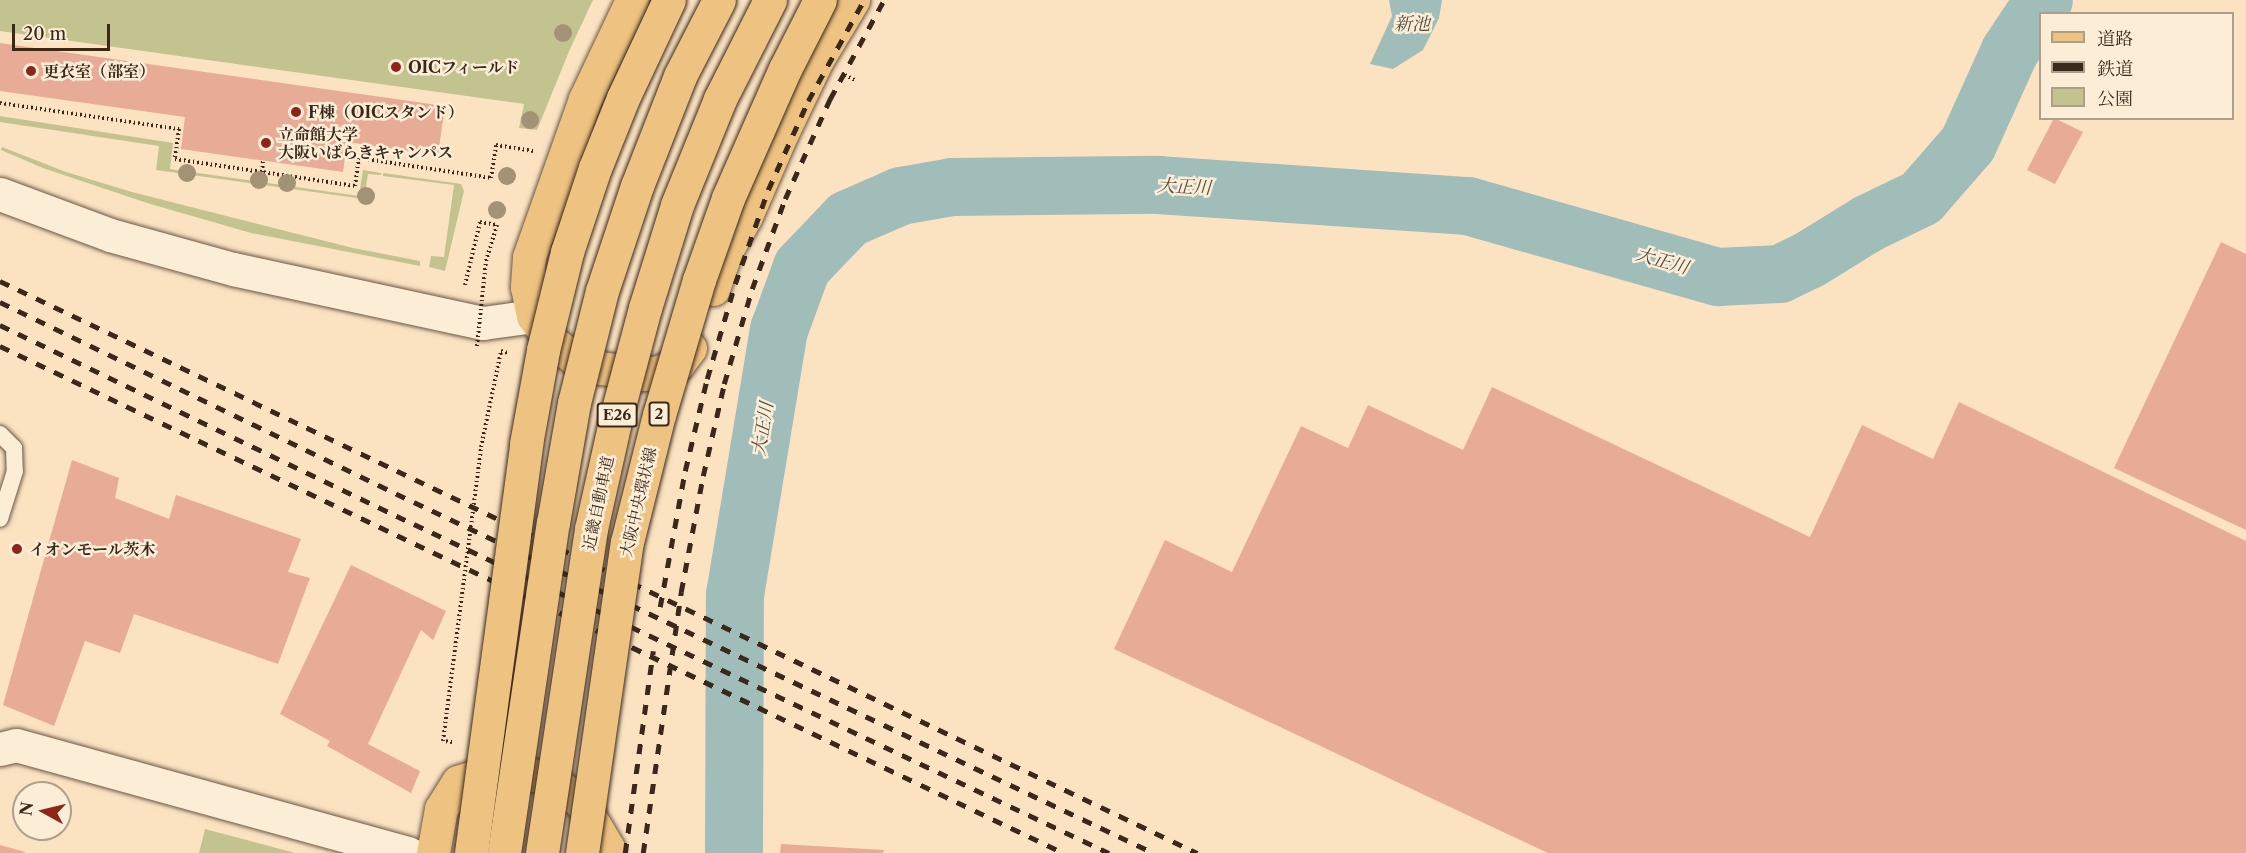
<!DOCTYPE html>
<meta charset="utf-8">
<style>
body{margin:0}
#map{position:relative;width:2246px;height:853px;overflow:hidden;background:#fbe3c2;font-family:"Libre Caslon Text","Noto Serif JP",serif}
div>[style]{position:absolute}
.green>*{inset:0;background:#c3c390}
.water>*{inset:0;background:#a0bdba}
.river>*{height:58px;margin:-29px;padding:0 29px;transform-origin:29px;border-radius:29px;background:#a0bdba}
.building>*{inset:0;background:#e7ab96}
.path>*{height:4px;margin-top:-2px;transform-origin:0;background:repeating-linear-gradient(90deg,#3a281b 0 1.5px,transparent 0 4.5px)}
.roads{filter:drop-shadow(0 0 2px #6a5745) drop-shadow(0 0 2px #6a5745)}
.lane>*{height:16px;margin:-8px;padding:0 8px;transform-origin:8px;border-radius:8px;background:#fcedd7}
.secondary>*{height:33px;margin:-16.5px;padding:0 16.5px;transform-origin:16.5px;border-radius:16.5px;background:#fcedd7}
.primary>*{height:33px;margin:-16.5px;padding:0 16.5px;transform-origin:16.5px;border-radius:16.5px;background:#eec281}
.rail>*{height:4.5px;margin-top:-2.25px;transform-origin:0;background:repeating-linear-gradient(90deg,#3a281b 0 10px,transparent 0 20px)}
.path-bridge>*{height:4px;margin-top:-2px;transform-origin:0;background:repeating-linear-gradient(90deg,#3a281b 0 1.5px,transparent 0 4.5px)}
.bridges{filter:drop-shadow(0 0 2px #3a281b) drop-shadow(0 0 2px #3a281b)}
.primary-bridge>*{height:33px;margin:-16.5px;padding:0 16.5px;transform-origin:16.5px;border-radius:16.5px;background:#eec281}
.highway-bridge>*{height:33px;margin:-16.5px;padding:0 16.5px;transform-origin:16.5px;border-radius:16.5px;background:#eec281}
.trees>*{width:18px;height:18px;margin:-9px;border-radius:50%;background:#a49276}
.dots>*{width:16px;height:16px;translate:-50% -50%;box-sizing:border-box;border:3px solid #fcedd7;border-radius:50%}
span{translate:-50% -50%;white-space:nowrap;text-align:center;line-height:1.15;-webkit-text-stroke:5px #fcedd7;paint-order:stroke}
.shield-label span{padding:2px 4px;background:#fcedd7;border:2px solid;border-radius:4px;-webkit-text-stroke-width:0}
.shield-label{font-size:15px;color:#3a281b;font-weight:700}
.poi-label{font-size:16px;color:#3a281b;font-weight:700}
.left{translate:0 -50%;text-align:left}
.street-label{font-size:16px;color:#3a281b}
.water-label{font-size:18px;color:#544d43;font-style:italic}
.legend{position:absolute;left:2039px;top:12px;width:195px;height:108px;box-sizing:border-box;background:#fcedd7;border:2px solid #ae9e8c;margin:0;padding:8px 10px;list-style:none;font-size:18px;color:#3a281b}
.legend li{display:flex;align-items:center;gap:12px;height:30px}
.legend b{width:30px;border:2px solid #ae9e8c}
.north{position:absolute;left:12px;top:781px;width:60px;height:60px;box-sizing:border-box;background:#fcedd7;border:2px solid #ae9e8c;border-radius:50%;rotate:278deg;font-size:16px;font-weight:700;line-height:24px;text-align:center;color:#3a281b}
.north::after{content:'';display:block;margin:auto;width:21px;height:27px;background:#8f2418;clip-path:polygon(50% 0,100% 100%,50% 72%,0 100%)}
.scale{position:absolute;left:12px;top:24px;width:98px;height:27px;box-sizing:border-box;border:3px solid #3a281b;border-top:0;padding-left:8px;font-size:18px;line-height:21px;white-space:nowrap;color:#3a281b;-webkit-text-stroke:4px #fcedd7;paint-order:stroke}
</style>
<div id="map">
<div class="green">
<div style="clip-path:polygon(0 0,593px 0,570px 49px,537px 130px,519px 128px,524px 104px,0 31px)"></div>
<div style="clip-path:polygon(0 116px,173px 143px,170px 169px,359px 196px,363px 170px,381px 173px,381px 175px,368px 174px,364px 199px,156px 170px,159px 146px,0 122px)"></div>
<div style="clip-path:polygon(2px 147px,66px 172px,132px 192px,353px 248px,420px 261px,420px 266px,251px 233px,147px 203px,43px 168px,1px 150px)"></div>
<div style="clip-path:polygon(383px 173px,461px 184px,464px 191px,445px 271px,429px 267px,431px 256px,444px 257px,454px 185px,383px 176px)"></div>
<div style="clip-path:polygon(205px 829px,295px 853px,199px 853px)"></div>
</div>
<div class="water">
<div style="clip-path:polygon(1389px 0,1442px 0,1439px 18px,1423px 50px,1393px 69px,1370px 64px,1392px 16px)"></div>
</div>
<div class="river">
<div style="left:734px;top:853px;width:258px;rotate:-89.8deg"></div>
<div style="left:735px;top:595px;width:269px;rotate:-80.6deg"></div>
<div style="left:779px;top:330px;width:67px;rotate:-69.9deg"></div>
<div style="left:802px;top:267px;width:66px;rotate:-46.2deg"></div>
<div style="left:848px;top:219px;width:58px;rotate:-23.5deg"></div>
<div style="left:901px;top:196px;width:52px;rotate:-10deg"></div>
<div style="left:952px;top:187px;width:206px;rotate:-0.6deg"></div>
<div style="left:1158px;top:185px;width:311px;rotate:3.9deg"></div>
<div style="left:1468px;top:206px;width:260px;rotate:15.9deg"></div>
<div style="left:1718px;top:277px;width:62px;rotate:-2.8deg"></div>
<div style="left:1780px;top:274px;width:32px;rotate:-26deg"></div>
<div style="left:1809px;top:260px;width:70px;rotate:-31.7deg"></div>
<div style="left:1869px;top:223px;width:58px;rotate:-25.7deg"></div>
<div style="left:1921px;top:198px;width:72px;rotate:-49deg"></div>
<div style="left:1968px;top:144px;width:102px;rotate:-65.7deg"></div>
<div style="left:2010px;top:51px;width:61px;rotate:-56.3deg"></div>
</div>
<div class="building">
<div style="clip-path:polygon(0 43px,445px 106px,438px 155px,347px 142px,343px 172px,181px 149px,185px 117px,0 91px)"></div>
<div style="clip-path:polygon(2054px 118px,2083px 132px,2055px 184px,2027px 170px)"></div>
<div style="clip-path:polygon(2221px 242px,2246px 254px,2246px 530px,2114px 468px)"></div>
<div style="clip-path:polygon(1492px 387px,1810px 537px,1862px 425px,1933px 459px,1959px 402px,2246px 541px,2246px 853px,1548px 853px,1114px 649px,1165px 540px,1232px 572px,1301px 426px,1348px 448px,1368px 405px,1463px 450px)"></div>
<div style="clip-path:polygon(72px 460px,119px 478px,115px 498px,169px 519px,176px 495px,301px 539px,288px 572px,310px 578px,278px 664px,134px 614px,120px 653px,85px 641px,54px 726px,3px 705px)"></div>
<div style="clip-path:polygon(351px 565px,446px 611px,433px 640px,421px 630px,368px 744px,420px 771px,411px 793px,327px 746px,330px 741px,280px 714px)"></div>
<div style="clip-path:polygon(781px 844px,884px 850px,883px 853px,780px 853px)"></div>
<div style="clip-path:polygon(0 845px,25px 852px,25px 853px,0 853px)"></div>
</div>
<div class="path">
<div style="left:845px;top:75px;width:11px;rotate:27deg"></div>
<div style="left:0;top:103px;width:181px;rotate:8.3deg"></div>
<div style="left:179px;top:129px;width:30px;rotate:98deg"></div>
<div style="left:175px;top:159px;width:182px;rotate:8.5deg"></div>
<div style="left:355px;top:186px;width:28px;rotate:-82deg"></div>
<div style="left:359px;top:158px;width:134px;rotate:8.6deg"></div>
<div style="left:491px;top:178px;width:33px;rotate:-81deg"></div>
<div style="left:496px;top:145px;width:38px;rotate:9deg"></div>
<div style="left:262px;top:172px;width:11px;rotate:-85deg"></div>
<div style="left:465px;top:285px;width:65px;rotate:-76.6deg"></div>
<div style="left:480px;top:222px;width:17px;rotate:10deg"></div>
<div style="left:497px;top:225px;width:38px;rotate:107deg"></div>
</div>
<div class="roads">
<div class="lane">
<div style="left:0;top:434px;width:20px;rotate:45deg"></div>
<div style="left:14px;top:448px;width:23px;rotate:88deg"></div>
<div style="left:15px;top:471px;width:50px;rotate:107.4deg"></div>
</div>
<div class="secondary">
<div style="left:0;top:194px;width:117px;rotate:20.4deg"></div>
<div style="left:110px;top:235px;width:128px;rotate:15.5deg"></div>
<div style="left:233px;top:269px;width:256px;rotate:12.2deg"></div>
<div style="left:483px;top:323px;width:50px;rotate:-8deg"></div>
<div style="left:0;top:749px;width:16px;rotate:-14deg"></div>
<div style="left:16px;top:745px;width:407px;rotate:15.4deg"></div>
</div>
<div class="primary">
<div style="left:632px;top:0;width:110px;rotate:115.4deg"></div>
<div style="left:585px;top:99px;width:168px;rotate:109.5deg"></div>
<div style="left:529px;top:257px;width:30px;rotate:94deg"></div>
<div style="left:527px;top:287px;width:30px;rotate:78deg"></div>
<div style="left:533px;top:316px;width:31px;rotate:54deg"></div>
<div style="left:551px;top:341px;width:29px;rotate:36deg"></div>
<div style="left:574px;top:358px;width:29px;rotate:20deg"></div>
<div style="left:601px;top:368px;width:42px;rotate:8.1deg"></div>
<div style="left:643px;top:374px;width:16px;rotate:-7deg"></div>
<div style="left:659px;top:372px;width:21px;rotate:-23deg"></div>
<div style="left:678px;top:364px;width:20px;rotate:-53deg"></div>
<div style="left:713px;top:289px;width:40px;rotate:-71.1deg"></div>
<div style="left:726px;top:251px;width:40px;rotate:-60.3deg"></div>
<div style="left:746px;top:216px;width:90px;rotate:-66.6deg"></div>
<div style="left:782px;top:133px;width:81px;rotate:-64.4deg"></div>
<div style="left:817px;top:60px;width:70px;rotate:-59deg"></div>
<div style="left:433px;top:853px;width:45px;rotate:-79.7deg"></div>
<div style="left:441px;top:809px;width:32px;rotate:-58deg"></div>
<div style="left:458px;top:782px;width:38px;rotate:-18deg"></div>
<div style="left:494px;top:770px;width:53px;rotate:7.5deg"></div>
<div style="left:547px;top:777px;width:42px;rotate:36.3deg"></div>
<div style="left:581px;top:802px;width:53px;rotate:59.6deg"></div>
<div style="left:608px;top:848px;width:5px;rotate:101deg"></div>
</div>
</div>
<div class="rail">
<div style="left:0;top:281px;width:1327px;rotate:25.54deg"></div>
<div style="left:0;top:302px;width:460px;rotate:25.8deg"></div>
<div style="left:414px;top:502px;width:819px;rotate:25.38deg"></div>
<div style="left:0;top:325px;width:459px;rotate:25.7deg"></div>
<div style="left:414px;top:524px;width:769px;rotate:25.33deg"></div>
<div style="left:0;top:346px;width:1179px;rotate:25.48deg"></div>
<div style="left:660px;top:607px;width:138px;rotate:-79.6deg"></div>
<div style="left:685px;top:471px;width:95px;rotate:-76.6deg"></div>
<div style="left:707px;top:379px;width:99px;rotate:-73.6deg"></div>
<div style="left:735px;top:284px;width:100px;rotate:-70.7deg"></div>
<div style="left:768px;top:190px;width:98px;rotate:-65.8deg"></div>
<div style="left:808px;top:101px;width:115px;rotate:-61deg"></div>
<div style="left:625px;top:853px;width:204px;rotate:-82.1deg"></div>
<div style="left:643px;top:853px;width:264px;rotate:-81.7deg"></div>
<div style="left:681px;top:592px;width:118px;rotate:-79.3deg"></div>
<div style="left:703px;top:476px;width:94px;rotate:-77.1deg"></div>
<div style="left:724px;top:384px;width:99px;rotate:-73.6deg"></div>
<div style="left:752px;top:289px;width:96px;rotate:-69.9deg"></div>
<div style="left:785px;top:199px;width:110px;rotate:-65.8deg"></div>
<div style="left:830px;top:99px;width:113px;rotate:-61.4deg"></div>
</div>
<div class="path-bridge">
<div style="left:477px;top:346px;width:85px;rotate:-84deg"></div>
<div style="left:452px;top:742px;width:9px;rotate:-174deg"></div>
<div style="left:443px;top:741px;width:296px;rotate:-82.6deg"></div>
<div style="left:481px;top:447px;width:98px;rotate:-78.2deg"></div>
<div style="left:501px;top:351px;width:7px;rotate:16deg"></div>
</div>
<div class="bridges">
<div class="primary-bridge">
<div style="left:471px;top:853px;width:413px;rotate:-82.3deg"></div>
<div style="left:526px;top:444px;width:96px;rotate:-79.7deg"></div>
<div style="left:543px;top:350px;width:101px;rotate:-76.2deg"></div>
<div style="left:567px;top:252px;width:89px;rotate:-71.6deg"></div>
<div style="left:595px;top:168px;width:75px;rotate:-68.2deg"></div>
<div style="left:623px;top:98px;width:108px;rotate:-64.9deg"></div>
<div style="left:582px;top:853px;width:314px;rotate:-81.8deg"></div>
<div style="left:627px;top:542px;width:131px;rotate:-75.9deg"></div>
<div style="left:659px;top:415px;width:141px;rotate:-73.5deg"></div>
<div style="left:699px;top:280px;width:87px;rotate:-70.5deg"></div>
<div style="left:728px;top:198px;width:141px;rotate:-66.2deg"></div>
<div style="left:785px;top:69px;width:77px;rotate:-63.1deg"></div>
</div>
<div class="highway-bridge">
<div style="left:504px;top:853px;width:334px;rotate:-81.6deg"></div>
<div style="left:553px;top:523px;width:122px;rotate:-80.1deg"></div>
<div style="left:574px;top:403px;width:115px;rotate:-76deg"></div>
<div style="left:602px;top:291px;width:111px;rotate:-71.6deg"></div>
<div style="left:637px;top:186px;width:118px;rotate:-68.6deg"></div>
<div style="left:680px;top:76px;width:85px;rotate:-62.8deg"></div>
<div style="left:542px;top:853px;width:328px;rotate:-81.4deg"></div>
<div style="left:591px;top:529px;width:119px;rotate:-77.4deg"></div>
<div style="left:617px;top:413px;width:109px;rotate:-75.1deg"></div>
<div style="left:645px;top:308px;width:108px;rotate:-72.7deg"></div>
<div style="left:677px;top:205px;width:114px;rotate:-67.9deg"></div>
<div style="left:720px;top:99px;width:111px;rotate:-63.2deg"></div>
</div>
</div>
<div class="trees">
<div style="left:563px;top:33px"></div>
<div style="left:530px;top:120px"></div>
<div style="left:187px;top:173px"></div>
<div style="left:507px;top:176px"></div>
<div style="left:259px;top:180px"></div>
<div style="left:287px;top:183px"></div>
<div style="left:366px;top:196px"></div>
<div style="left:497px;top:210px"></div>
</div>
<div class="dots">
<div style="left:396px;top:67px;background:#8f2418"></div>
<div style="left:31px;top:71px;background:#8f2418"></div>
<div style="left:296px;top:112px;background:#8f2418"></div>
<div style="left:266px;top:143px;background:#8f2418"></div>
<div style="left:17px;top:549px;background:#8f2418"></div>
</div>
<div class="shield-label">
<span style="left:659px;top:414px">2</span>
<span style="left:617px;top:415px">E26</span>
</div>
<div class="poi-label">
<span class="left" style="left:408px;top:67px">OICフィールド</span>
<span class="left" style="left:43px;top:71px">更衣室（部室）</span>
<span class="left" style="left:308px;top:112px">F棟（OICスタンド）</span>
<span class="left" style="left:278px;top:143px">立命館大学<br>大阪いばらきキャンパス</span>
<span class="left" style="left:29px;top:549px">イオンモール茨木</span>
</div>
<div class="street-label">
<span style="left:638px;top:502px;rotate:-77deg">大阪中央環状線</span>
<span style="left:598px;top:503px;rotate:-78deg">近畿自動車道</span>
</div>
<div class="water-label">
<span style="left:1412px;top:24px">新池</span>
<span style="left:1184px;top:187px;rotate:3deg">大正川</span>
<span style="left:1662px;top:261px;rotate:16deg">大正川</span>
<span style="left:763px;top:429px;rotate:-81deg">大正川</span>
</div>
<ul class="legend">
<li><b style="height:8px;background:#eec281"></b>道路</li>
<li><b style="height:8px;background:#3a281b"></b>鉄道</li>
<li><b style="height:16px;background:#c3c390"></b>公園</li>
</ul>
<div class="north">N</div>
<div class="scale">20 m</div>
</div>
